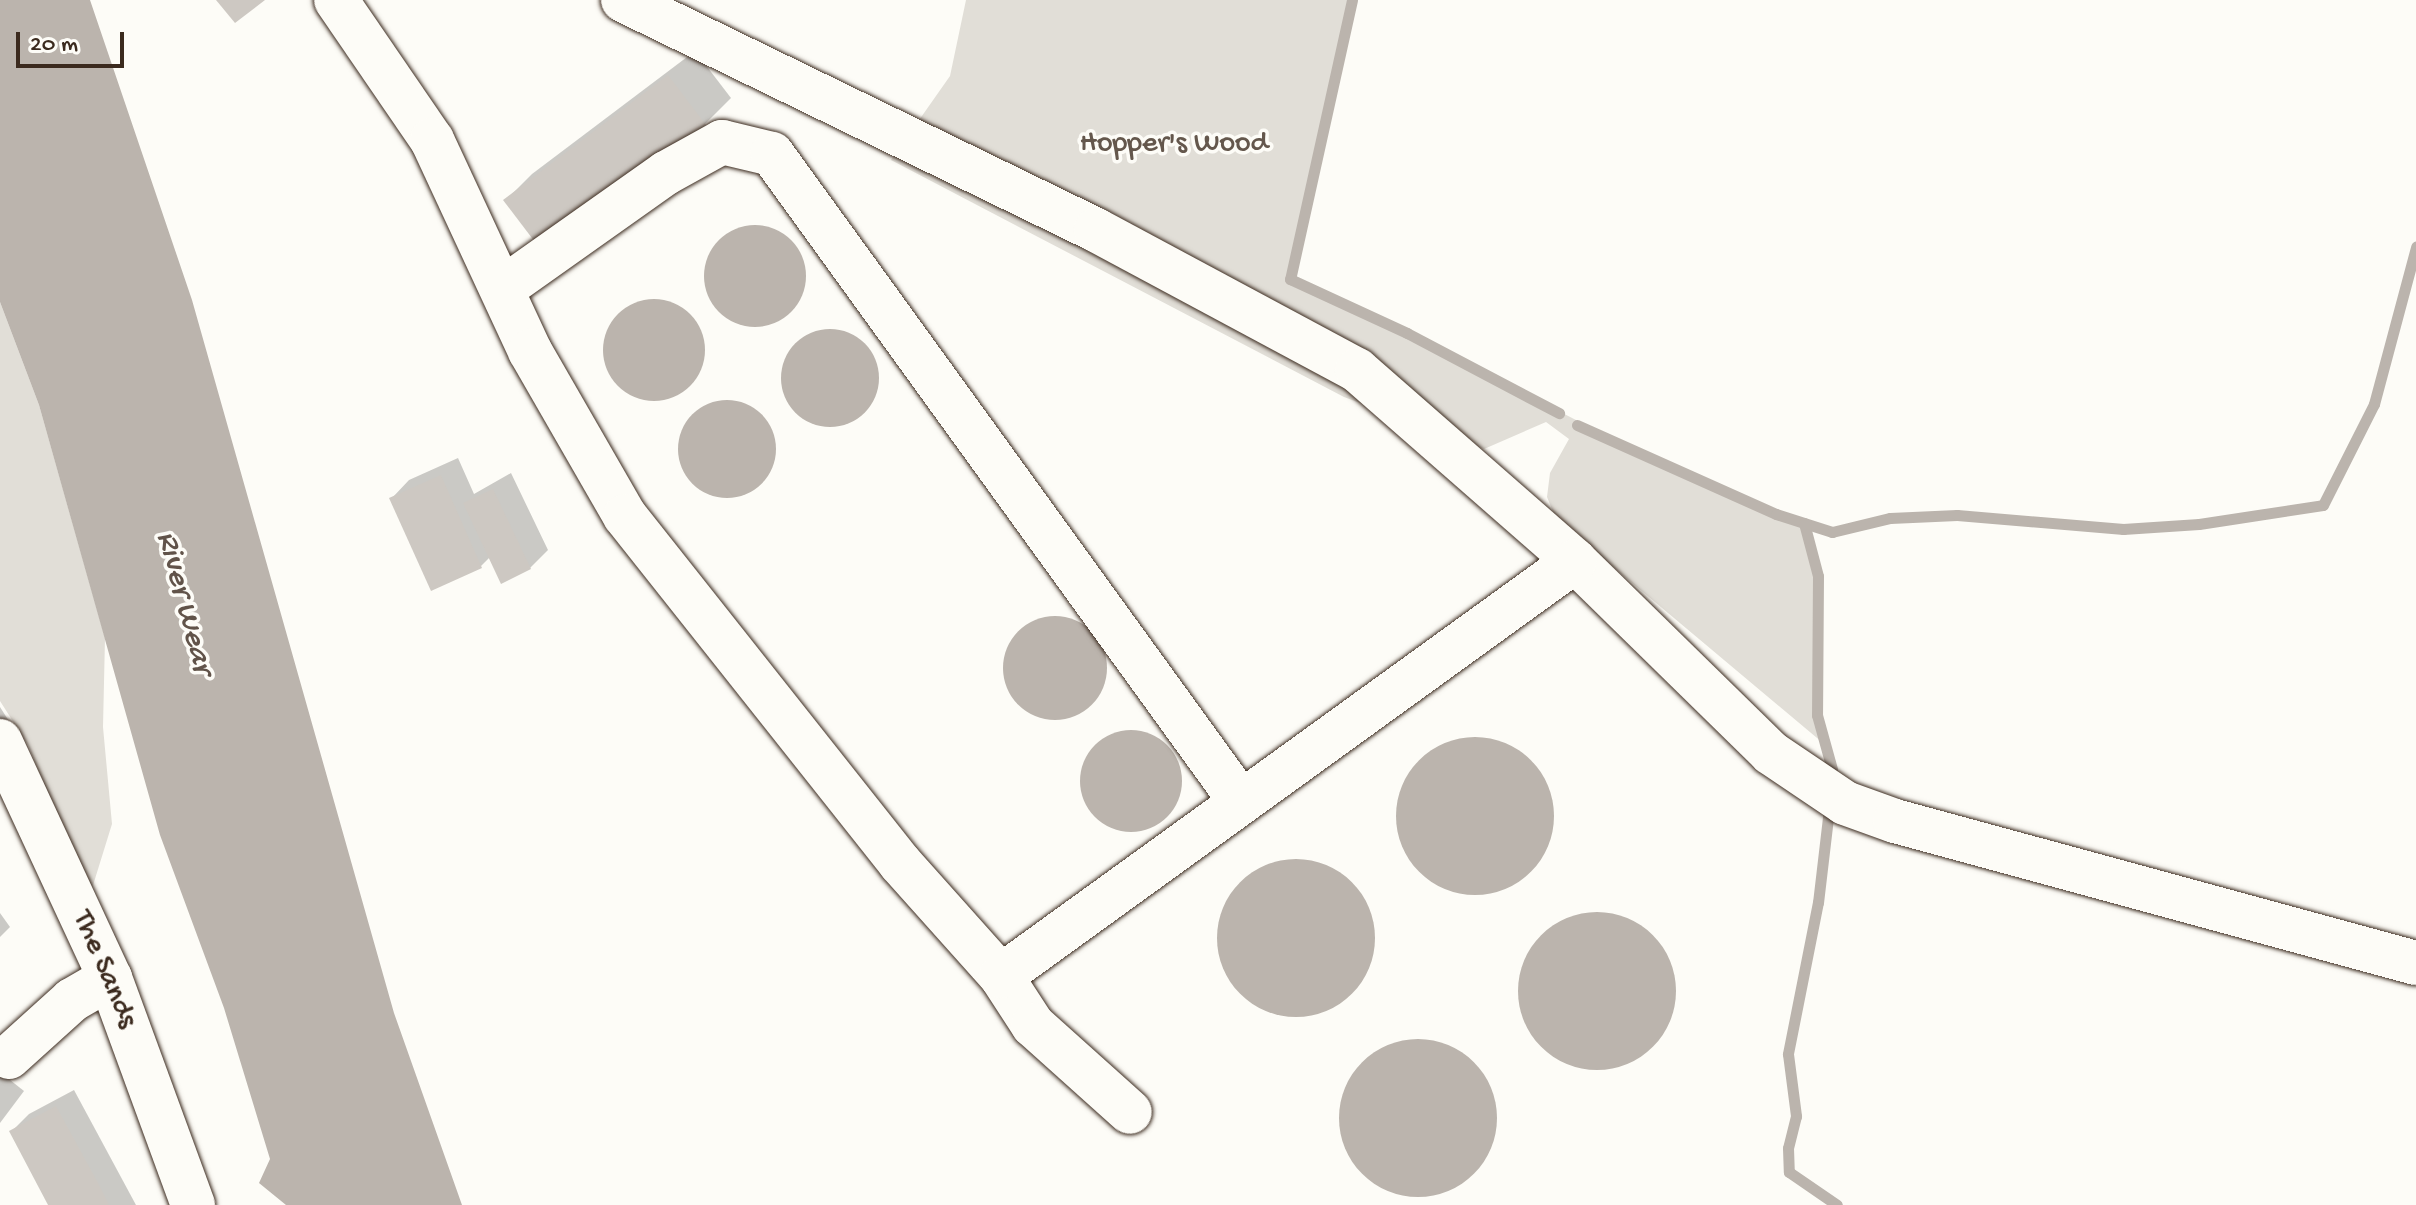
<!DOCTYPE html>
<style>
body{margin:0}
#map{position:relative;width:2416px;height:1205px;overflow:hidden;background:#fdfcf7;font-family:"Gochi Hand",sans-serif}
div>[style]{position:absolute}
.green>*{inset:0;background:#e1ded7}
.water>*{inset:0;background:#bbb4ad}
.round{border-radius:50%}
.shadow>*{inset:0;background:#0003}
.stream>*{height:11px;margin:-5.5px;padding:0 5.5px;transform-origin:5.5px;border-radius:5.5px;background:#bbb4ad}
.building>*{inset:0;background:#cdc8c2}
.roads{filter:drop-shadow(0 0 2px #3b2a1e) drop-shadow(0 0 2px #3b2a1e)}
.minor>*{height:44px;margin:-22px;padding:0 22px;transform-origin:22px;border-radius:22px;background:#fdfcf7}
span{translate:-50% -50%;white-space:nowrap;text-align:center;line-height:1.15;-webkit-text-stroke:7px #fdfcf7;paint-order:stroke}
.park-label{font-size:30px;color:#64574c}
.street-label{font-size:30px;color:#3b2a1e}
.water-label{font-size:32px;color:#615349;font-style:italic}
.scale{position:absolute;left:16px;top:32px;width:108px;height:36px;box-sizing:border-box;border:4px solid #3b2a1e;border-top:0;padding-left:10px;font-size:24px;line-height:28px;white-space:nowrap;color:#3b2a1e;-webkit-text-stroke:6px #fdfcf7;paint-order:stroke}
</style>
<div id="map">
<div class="green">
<div style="clip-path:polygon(966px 0,1352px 0,1290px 279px,1407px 333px,1677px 472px,1804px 523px,1818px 576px,1817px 714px,1823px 743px,1556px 519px,1547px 497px,1550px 473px,1569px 439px,1546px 422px,1484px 449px,1344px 397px,891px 160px,950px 76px)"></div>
<div style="clip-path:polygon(0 302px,39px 405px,105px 638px,103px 727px,112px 824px,90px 895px,28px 745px,0 701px)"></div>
</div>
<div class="water">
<div style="clip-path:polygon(0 0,90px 0,192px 300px,394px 1013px,462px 1205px,286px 1205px,259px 1183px,270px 1159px,224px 1008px,160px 835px,39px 405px,0 302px)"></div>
<div class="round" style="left:704px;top:225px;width:102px;height:102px"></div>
<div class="round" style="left:603px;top:299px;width:102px;height:102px"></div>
<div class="round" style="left:781px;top:329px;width:98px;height:98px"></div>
<div class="round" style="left:678px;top:400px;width:98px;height:98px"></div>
<div class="round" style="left:1003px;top:616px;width:104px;height:104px"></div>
<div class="round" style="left:1080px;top:730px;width:102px;height:102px"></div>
<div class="round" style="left:1396px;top:737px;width:158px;height:158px"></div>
<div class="round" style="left:1217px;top:859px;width:158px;height:158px"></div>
<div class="round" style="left:1518px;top:912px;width:158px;height:158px"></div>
<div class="round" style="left:1339px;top:1039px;width:158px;height:158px"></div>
</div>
<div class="shadow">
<div style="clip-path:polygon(695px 51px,731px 98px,705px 124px,506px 200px,532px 174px)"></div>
<div style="clip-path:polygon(458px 458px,474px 494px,511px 473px,548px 550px,530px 568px,490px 557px,481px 566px,392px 498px,409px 480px)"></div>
<div style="clip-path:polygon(0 707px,14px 729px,0 742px)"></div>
<div style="clip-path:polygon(0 913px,10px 927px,0 937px)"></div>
<div style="clip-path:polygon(0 1072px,24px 1091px,0 1123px)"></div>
<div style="clip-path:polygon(74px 1090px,136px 1205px,50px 1205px,11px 1132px,29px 1114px)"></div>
</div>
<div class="stream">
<div style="left:1352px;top:0;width:286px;rotate:102.5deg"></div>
<div style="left:1290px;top:279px;width:129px;rotate:24.8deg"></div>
<div style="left:1407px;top:333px;width:172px;rotate:27.8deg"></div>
<div style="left:1577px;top:425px;width:218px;rotate:24.1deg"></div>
<div style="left:1776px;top:514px;width:59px;rotate:17.8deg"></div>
<div style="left:1832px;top:532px;width:60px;rotate:-13.6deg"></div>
<div style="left:1890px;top:518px;width:67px;rotate:-2.6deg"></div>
<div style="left:1957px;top:515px;width:167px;rotate:4.8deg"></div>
<div style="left:2123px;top:529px;width:76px;rotate:-3.8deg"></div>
<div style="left:2199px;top:524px;width:125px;rotate:-8.7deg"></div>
<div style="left:2323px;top:505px;width:113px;rotate:-63.2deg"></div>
<div style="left:2374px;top:404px;width:163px;rotate:-75deg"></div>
<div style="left:1804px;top:523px;width:55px;rotate:75.2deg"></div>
<div style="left:1818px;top:576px;width:139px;rotate:90.4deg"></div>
<div style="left:1817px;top:715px;width:56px;rotate:74.5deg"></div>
<div style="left:1829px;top:809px;width:94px;rotate:96.7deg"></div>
<div style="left:1818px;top:902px;width:155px;rotate:101.2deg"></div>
<div style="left:1788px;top:1054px;width:63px;rotate:82.6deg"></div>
<div style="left:1796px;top:1116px;width:33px;rotate:104deg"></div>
<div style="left:1788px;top:1148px;width:24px;rotate:88deg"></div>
<div style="left:1789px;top:1172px;width:58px;rotate:34.5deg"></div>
</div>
<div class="building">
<div style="clip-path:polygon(216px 0,265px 0,235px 23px)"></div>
<div style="clip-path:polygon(668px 75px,706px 125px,541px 250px,503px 200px)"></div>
<div style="clip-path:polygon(441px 475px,482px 568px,431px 591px,389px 498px)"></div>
<div style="clip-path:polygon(493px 489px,531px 569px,501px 584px,463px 503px)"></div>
<div style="clip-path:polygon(56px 1106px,98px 1183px,109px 1205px,48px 1205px,9px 1131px)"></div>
</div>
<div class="roads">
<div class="minor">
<div style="left:336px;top:0;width:170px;rotate:55.6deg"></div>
<div style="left:432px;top:140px;width:233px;rotate:65.1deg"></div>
<div style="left:530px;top:351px;width:190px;rotate:60.1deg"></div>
<div style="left:625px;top:516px;width:443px;rotate:51.6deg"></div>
<div style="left:900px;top:863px;width:152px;rotate:48.2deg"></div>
<div style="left:1001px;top:976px;width:59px;rotate:56.9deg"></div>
<div style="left:1033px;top:1025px;width:130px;rotate:41.9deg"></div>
<div style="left:623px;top:0;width:526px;rotate:25.93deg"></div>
<div style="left:1096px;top:230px;width:296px;rotate:28.2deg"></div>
<div style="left:1357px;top:370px;width:290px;rotate:41.2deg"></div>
<div style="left:1575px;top:561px;width:274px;rotate:44.4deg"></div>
<div style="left:1771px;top:753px;width:89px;rotate:34deg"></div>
<div style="left:1845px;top:803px;width:53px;rotate:19.8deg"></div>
<div style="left:1895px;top:821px;width:540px;rotate:15.25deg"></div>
<div style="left:502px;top:289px;width:201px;rotate:-35.3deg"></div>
<div style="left:666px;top:173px;width:64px;rotate:-29deg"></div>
<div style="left:722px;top:142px;width:51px;rotate:13.5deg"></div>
<div style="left:772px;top:154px;width:800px;rotate:54.1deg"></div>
<div style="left:0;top:741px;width:261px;rotate:65.1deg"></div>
<div style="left:110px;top:978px;width:242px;rotate:69.9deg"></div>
<div style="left:1001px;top:976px;width:708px;rotate:-35.87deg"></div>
<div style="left:9px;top:1057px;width:85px;rotate:-42.1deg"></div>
<div style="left:72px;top:1000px;width:44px;rotate:-30.1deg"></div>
</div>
</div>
<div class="park-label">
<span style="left:1174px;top:145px">Hopper's Wood</span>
</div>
<div class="street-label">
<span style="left:103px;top:970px;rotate:67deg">The Sands</span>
</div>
<div class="water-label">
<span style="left:183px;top:603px;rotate:75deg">River Wear</span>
</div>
<div class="scale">20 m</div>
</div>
